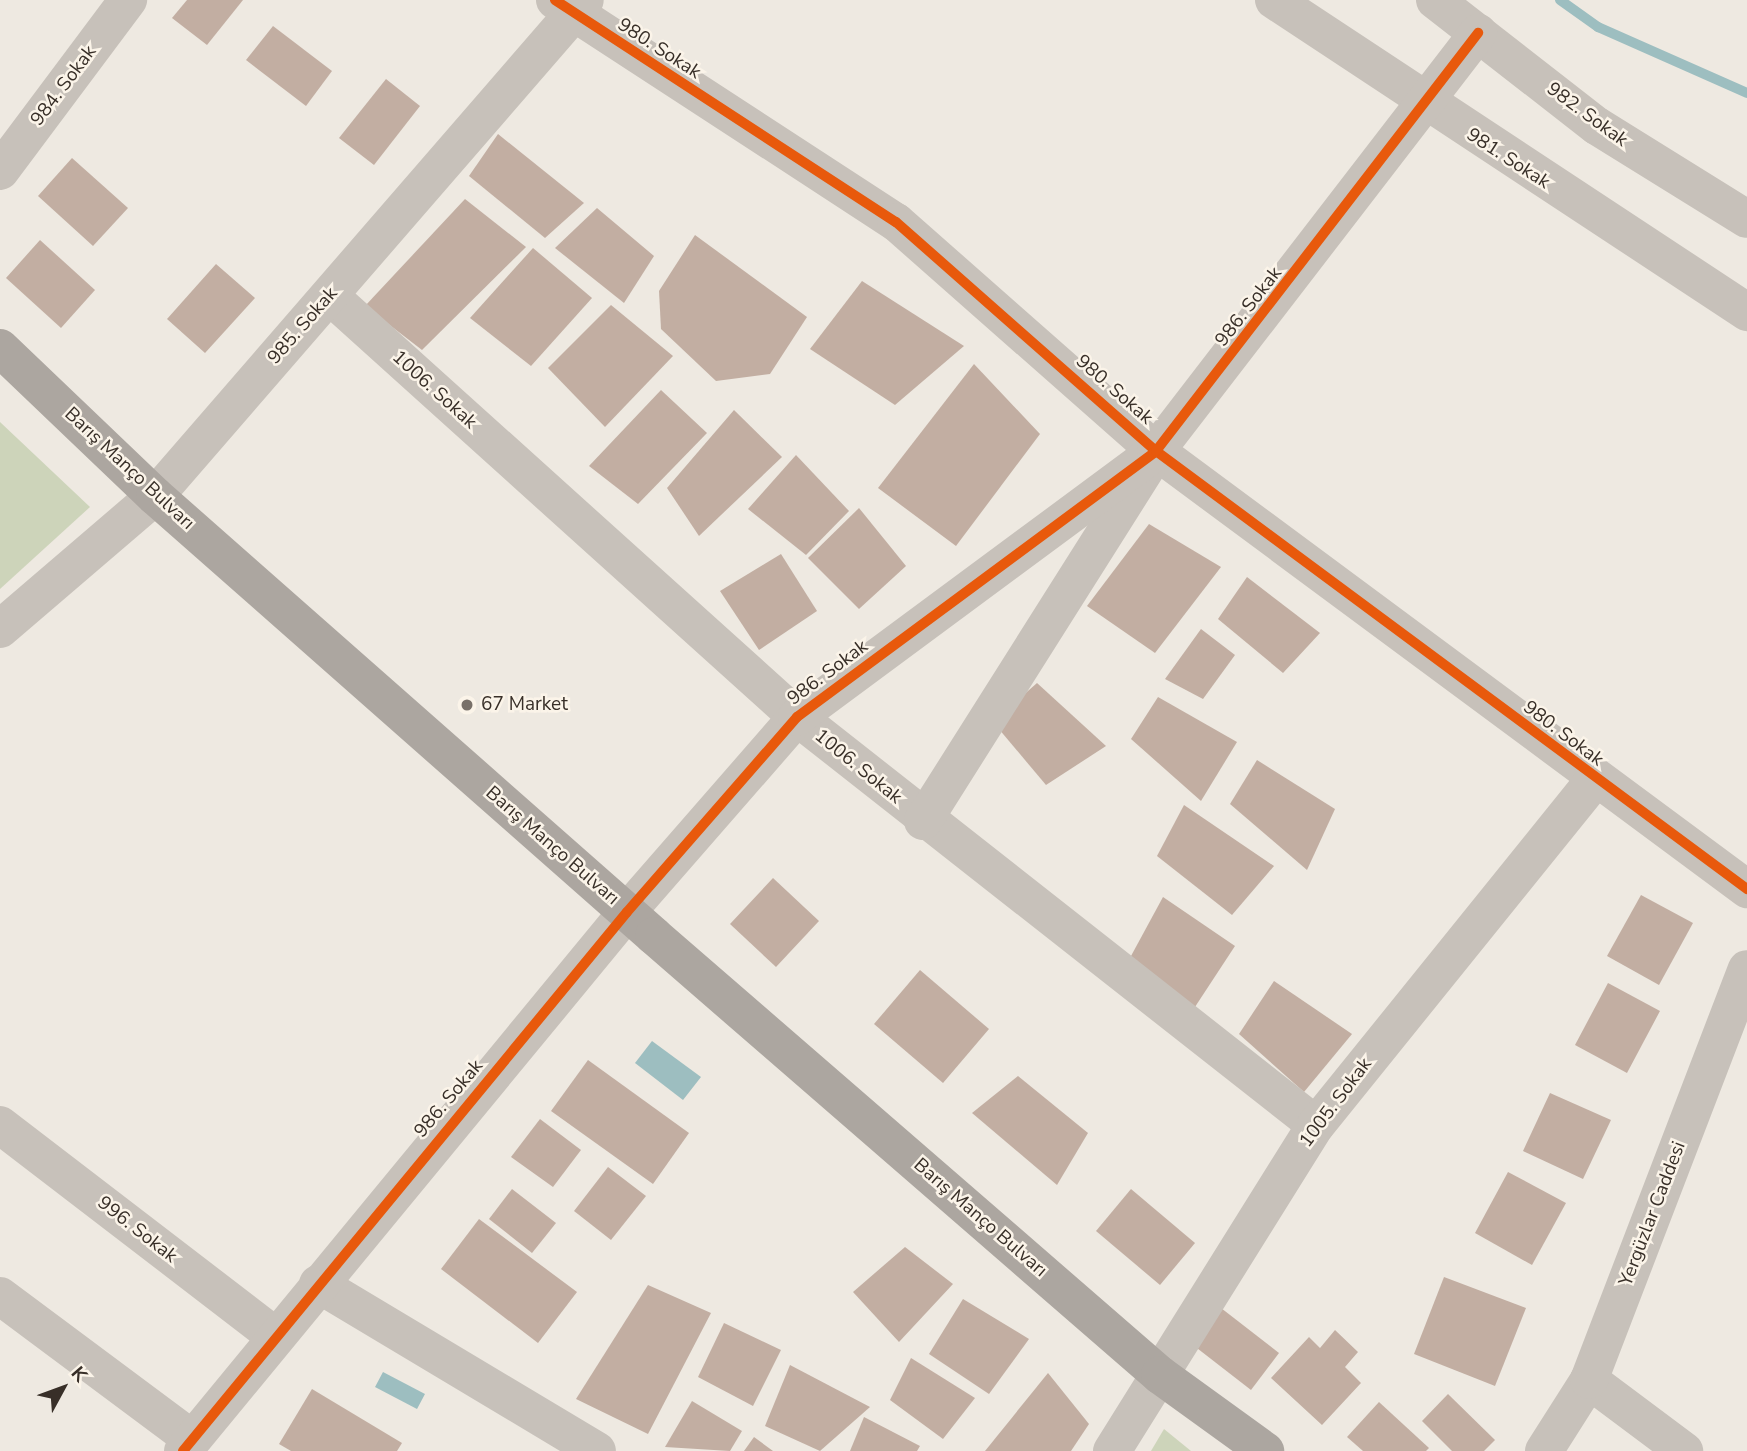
<!DOCTYPE html>
<meta charset="utf-8">
<style>
body{margin:0}
#map{position:relative;width:1747px;height:1451px;overflow:hidden;background:#eee9e1;font-family:"Nunito Sans",sans-serif}
div>[style]{position:absolute}
.green>*{inset:0;background:#cdd4ba}
.water>*{inset:0;background:#9dbec0}
.stream>*{height:10px;margin:-5px;padding:0 5px;transform-origin:5px;border-radius:5px;background:#9dbec0}
.building>*{inset:0;background:#c2aea2}
.minor>*{height:38px;margin:-19px;padding:0 19px;transform-origin:19px;border-radius:19px;background:#c7c1ba}
.major>*{height:38px;margin:-19px;padding:0 19px;transform-origin:19px;border-radius:19px;background:#aca6a0}
.cycleway>*{height:10px;margin:-5px;padding:0 5px;transform-origin:5px;border-radius:5px;background:#e8590c}
.dots>*{width:19px;height:19px;translate:-50% -50%;box-sizing:border-box;border:4px solid #fbf4e9;border-radius:50%}
span{translate:-50% -50%;white-space:nowrap;text-align:center;line-height:1.15;-webkit-text-stroke:5px #fbf4e9;paint-order:stroke}
.street-label{font-size:19px;color:#382f28}
.poi-label{font-size:19px;color:#382f28}
.left{translate:0 -50%;text-align:left}
.north{position:absolute;left:28px;top:1353px;width:70px;height:70px;-webkit-text-stroke:5px #fbf4e9;paint-order:stroke;rotate:49deg;font-size:19px;font-weight:700;line-height:28px;text-align:center;color:#382f28}
.north::after{content:'';display:block;margin:auto;width:24px;height:32px;background:#382f28;clip-path:polygon(50% 0,100% 100%,50% 72%,0 100%)}
</style>
<div id="map">
<div class="green">
<div style="clip-path:polygon(0 422px,90px 507px,0 589px)"></div>
<div style="clip-path:polygon(1164px 1429px,1191px 1451px,1151px 1451px)"></div>
</div>
<div class="water">
<div style="clip-path:polygon(652px 1041px,701px 1077px,683px 1100px,635px 1063px)"></div>
<div style="clip-path:polygon(383px 1372px,425px 1394px,417px 1409px,375px 1387px)"></div>
</div>
<div class="stream">
<div style="left:1560px;top:0;width:47px;rotate:35.4deg"></div>
<div style="left:1598px;top:27px;width:163px;rotate:23.9deg"></div>
</div>
<div class="building">
<div style="clip-path:polygon(187px 0,243px 0,207px 45px,172px 18px)"></div>
<div style="clip-path:polygon(273px 26px,332px 71px,306px 106px,246px 60px)"></div>
<div style="clip-path:polygon(386px 79px,420px 106px,374px 165px,339px 138px)"></div>
<div style="clip-path:polygon(498px 134px,584px 203px,545px 238px,469px 176px)"></div>
<div style="clip-path:polygon(72px 158px,128px 208px,93px 246px,38px 196px)"></div>
<div style="clip-path:polygon(465px 199px,526px 247px,422px 350px,365px 306px)"></div>
<div style="clip-path:polygon(597px 208px,654px 256px,624px 303px,555px 248px)"></div>
<div style="clip-path:polygon(695px 235px,807px 317px,770px 374px,716px 381px,661px 329px,659px 291px)"></div>
<div style="clip-path:polygon(40px 240px,95px 290px,61px 328px,6px 278px)"></div>
<div style="clip-path:polygon(533px 248px,592px 298px,531px 366px,470px 318px)"></div>
<div style="clip-path:polygon(216px 264px,255px 298px,205px 353px,167px 319px)"></div>
<div style="clip-path:polygon(862px 281px,964px 346px,895px 405px,810px 349px)"></div>
<div style="clip-path:polygon(611px 305px,673px 356px,605px 427px,548px 368px)"></div>
<div style="clip-path:polygon(974px 364px,1040px 434px,956px 546px,878px 488px)"></div>
<div style="clip-path:polygon(661px 390px,707px 433px,638px 504px,589px 466px)"></div>
<div style="clip-path:polygon(734px 410px,782px 457px,699px 536px,667px 488px)"></div>
<div style="clip-path:polygon(796px 455px,849px 511px,806px 555px,748px 509px)"></div>
<div style="clip-path:polygon(859px 508px,906px 566px,859px 609px,808px 558px)"></div>
<div style="clip-path:polygon(1149px 524px,1221px 567px,1155px 653px,1087px 606px)"></div>
<div style="clip-path:polygon(781px 554px,817px 611px,759px 650px,720px 591px)"></div>
<div style="clip-path:polygon(1247px 577px,1320px 633px,1283px 673px,1218px 619px)"></div>
<div style="clip-path:polygon(1201px 629px,1235px 655px,1203px 699px,1165px 679px)"></div>
<div style="clip-path:polygon(1037px 683px,1106px 746px,1046px 785px,993px 722px)"></div>
<div style="clip-path:polygon(1158px 697px,1237px 742px,1201px 801px,1131px 739px)"></div>
<div style="clip-path:polygon(1257px 760px,1335px 809px,1307px 870px,1230px 804px)"></div>
<div style="clip-path:polygon(1184px 805px,1274px 866px,1232px 915px,1157px 856px)"></div>
<div style="clip-path:polygon(773px 878px,819px 921px,776px 967px,730px 924px)"></div>
<div style="clip-path:polygon(1641px 895px,1693px 923px,1659px 985px,1607px 956px)"></div>
<div style="clip-path:polygon(1163px 897px,1235px 946px,1191px 1013px,1131px 956px)"></div>
<div style="clip-path:polygon(920px 970px,989px 1029px,943px 1083px,874px 1024px)"></div>
<div style="clip-path:polygon(1274px 981px,1352px 1034px,1304px 1092px,1239px 1034px)"></div>
<div style="clip-path:polygon(1608px 983px,1660px 1011px,1627px 1073px,1575px 1045px)"></div>
<div style="clip-path:polygon(588px 1060px,689px 1133px,653px 1184px,551px 1111px)"></div>
<div style="clip-path:polygon(1018px 1076px,1088px 1133px,1057px 1185px,972px 1113px)"></div>
<div style="clip-path:polygon(1550px 1093px,1611px 1120px,1583px 1179px,1523px 1151px)"></div>
<div style="clip-path:polygon(540px 1119px,581px 1150px,553px 1187px,511px 1157px)"></div>
<div style="clip-path:polygon(608px 1167px,646px 1196px,611px 1240px,574px 1211px)"></div>
<div style="clip-path:polygon(1508px 1172px,1566px 1203px,1532px 1265px,1475px 1233px)"></div>
<div style="clip-path:polygon(512px 1189px,556px 1223px,532px 1253px,489px 1219px)"></div>
<div style="clip-path:polygon(1131px 1189px,1195px 1243px,1160px 1285px,1096px 1231px)"></div>
<div style="clip-path:polygon(479px 1219px,577px 1292px,538px 1343px,441px 1269px)"></div>
<div style="clip-path:polygon(905px 1247px,953px 1284px,899px 1342px,853px 1292px)"></div>
<div style="clip-path:polygon(1444px 1277px,1526px 1308px,1495px 1386px,1414px 1354px)"></div>
<div style="clip-path:polygon(648px 1285px,711px 1313px,648px 1434px,576px 1399px)"></div>
<div style="clip-path:polygon(963px 1299px,1029px 1339px,989px 1394px,929px 1354px)"></div>
<div style="clip-path:polygon(1221px 1308px,1279px 1353px,1251px 1390px,1193px 1345px)"></div>
<div style="clip-path:polygon(724px 1323px,781px 1350px,753px 1406px,698px 1377px)"></div>
<div style="clip-path:polygon(1335px 1330px,1358px 1352px,1345px 1367px,1361px 1383px,1322px 1425px,1271px 1378px,1309px 1337px,1320px 1348px)"></div>
<div style="clip-path:polygon(911px 1358px,975px 1398px,943px 1439px,890px 1400px)"></div>
<div style="clip-path:polygon(790px 1365px,870px 1407px,820px 1451px,765px 1426px)"></div>
<div style="clip-path:polygon(1048px 1373px,1089px 1424px,1071px 1451px,985px 1451px)"></div>
<div style="clip-path:polygon(312px 1389px,402px 1443px,397px 1451px,291px 1451px,279px 1444px)"></div>
<div style="clip-path:polygon(1448px 1394px,1495px 1440px,1484px 1451px,1452px 1451px,1422px 1421px)"></div>
<div style="clip-path:polygon(692px 1401px,742px 1431px,730px 1451px,665px 1447px)"></div>
<div style="clip-path:polygon(1379px 1402px,1429px 1448px,1426px 1451px,1363px 1451px,1347px 1437px)"></div>
<div style="clip-path:polygon(864px 1417px,920px 1446px,917px 1451px,850px 1451px)"></div>
<div style="clip-path:polygon(754px 1437px,773px 1451px,744px 1451px)"></div>
</div>
<div class="minor">
<div style="left:555px;top:0;width:407px;rotate:33.1deg"></div>
<div style="left:896px;top:222px;width:346px;rotate:41.4deg"></div>
<div style="left:1156px;top:451px;width:736px;rotate:36.54deg"></div>
<div style="left:1274px;top:0;width:567px;rotate:33.41deg"></div>
<div style="left:1435px;top:0;width:205px;rotate:37.9deg"></div>
<div style="left:1597px;top:126px;width:176px;rotate:31.8deg"></div>
<div style="left:0;top:171px;width:214px;rotate:-53.2deg"></div>
<div style="left:330px;top:296px;width:629px;rotate:42.03deg"></div>
<div style="left:797px;top:717px;width:660px;rotate:38.17deg"></div>
<div style="left:0;top:629px;width:204px;rotate:-40.6deg"></div>
<div style="left:155px;top:496px;width:656px;rotate:-49.08deg"></div>
<div style="left:923px;top:821px;width:418px;rotate:-57.7deg"></div>
<div style="left:0;top:1125px;width:345px;rotate:37.5deg"></div>
<div style="left:318px;top:1284px;width:325px;rotate:30.9deg"></div>
<div style="left:0;top:1296px;width:239px;rotate:36.7deg"></div>
<div style="left:1589px;top:1380px;width:119px;rotate:36.8deg"></div>
<div style="left:183px;top:1451px;width:698px;rotate:-50.52deg"></div>
<div style="left:627px;top:912px;width:259px;rotate:-48.9deg"></div>
<div style="left:797px;top:717px;width:447px;rotate:-36.5deg"></div>
<div style="left:1156px;top:451px;width:528px;rotate:-52.39deg"></div>
<div style="left:1112px;top:1451px;width:385px;rotate:-58deg"></div>
<div style="left:1316px;top:1125px;width:443px;rotate:-51.1deg"></div>
<div style="left:1544px;top:1451px;width:84px;rotate:-57.6deg"></div>
<div style="left:1589px;top:1380px;width:440px;rotate:-69deg"></div>
</div>
<div class="major">
<div style="left:0;top:348px;width:214px;rotate:43.7deg"></div>
<div style="left:155px;top:496px;width:665px;rotate:41.4deg"></div>
<div style="left:654px;top:936px;width:670px;rotate:40.94deg"></div>
<div style="left:1160px;top:1375px;width:130px;rotate:35.9deg"></div>
</div>
<div class="cycleway">
<div style="left:555px;top:0;width:407px;rotate:33.1deg"></div>
<div style="left:896px;top:222px;width:346px;rotate:41.4deg"></div>
<div style="left:1156px;top:451px;width:736px;rotate:36.54deg"></div>
<div style="left:183px;top:1451px;width:698px;rotate:-50.52deg"></div>
<div style="left:627px;top:912px;width:259px;rotate:-48.9deg"></div>
<div style="left:797px;top:717px;width:447px;rotate:-36.5deg"></div>
<div style="left:1156px;top:451px;width:528px;rotate:-52.39deg"></div>
</div>
<div class="dots">
<div style="left:467px;top:705px;background:#787069"></div>
</div>
<div class="street-label">
<span style="left:659px;top:49px;rotate:33deg">980. Sokak</span>
<span style="left:64px;top:86px;rotate:-53deg">984. Sokak</span>
<span style="left:1587px;top:115px;rotate:36deg">982. Sokak</span>
<span style="left:1508px;top:159px;rotate:33deg">981. Sokak</span>
<span style="left:1249px;top:307px;rotate:-52deg">986. Sokak</span>
<span style="left:303px;top:326px;rotate:-49deg">985. Sokak</span>
<span style="left:434px;top:390px;rotate:42deg">1006. Sokak</span>
<span style="left:1114px;top:390px;rotate:41deg">980. Sokak</span>
<span style="left:129px;top:469px;rotate:43deg">Barış Manço Bulvarı</span>
<span style="left:828px;top:673px;rotate:-37deg">986. Sokak</span>
<span style="left:1563px;top:734px;rotate:37deg">980. Sokak</span>
<span style="left:858px;top:767px;rotate:39deg">1006. Sokak</span>
<span style="left:552px;top:846px;rotate:41deg">Barış Manço Bulvarı</span>
<span style="left:449px;top:1099px;rotate:-50deg">986. Sokak</span>
<span style="left:1336px;top:1103px;rotate:-53deg">1005. Sokak</span>
<span style="left:1653px;top:1214px;rotate:-69deg">Yergüzlar Caddesi</span>
<span style="left:980px;top:1218px;rotate:41deg">Barış Manço Bulvarı</span>
<span style="left:137px;top:1230px;rotate:38deg">996. Sokak</span>
</div>
<div class="poi-label">
<span class="left" style="left:481px;top:705px">67 Market</span>
</div>
<div class="north">K</div>
</div>
